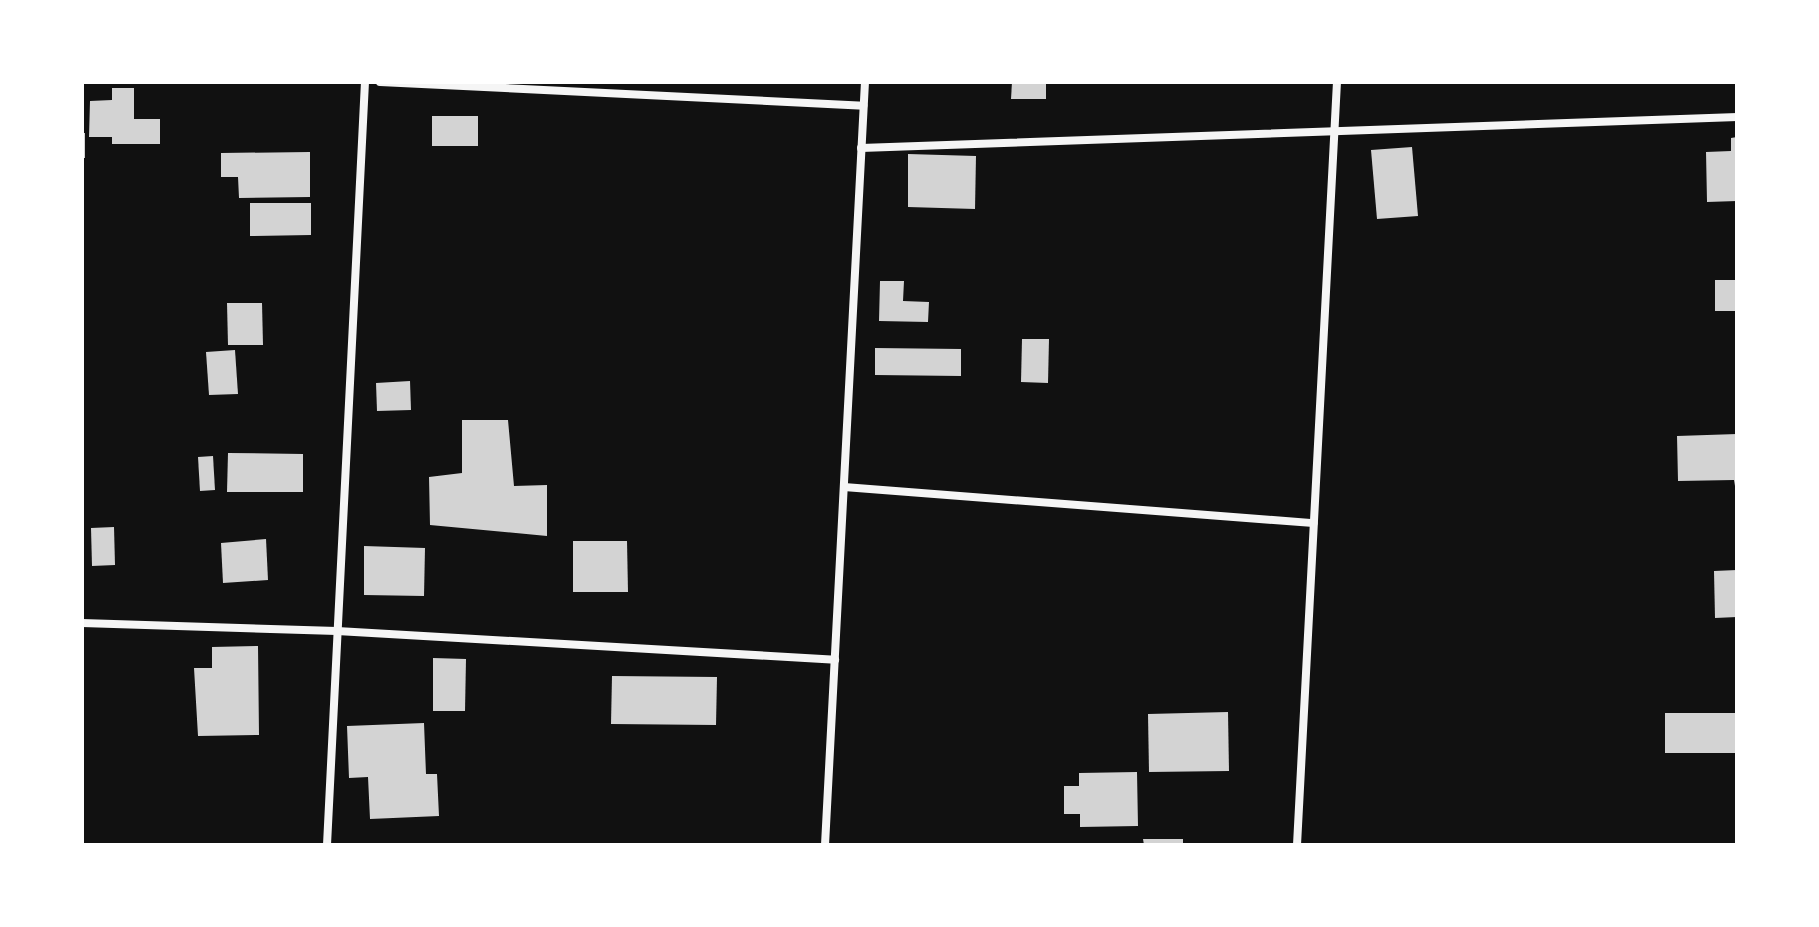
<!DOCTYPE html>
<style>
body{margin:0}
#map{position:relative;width:1819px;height:927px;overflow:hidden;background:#111;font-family:Cabin,sans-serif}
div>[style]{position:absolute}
.building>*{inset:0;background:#d3d3d3}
.minor>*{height:8px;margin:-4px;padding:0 4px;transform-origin:4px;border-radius:4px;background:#f5f5f5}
span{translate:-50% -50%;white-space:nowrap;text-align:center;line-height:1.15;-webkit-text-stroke:6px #fff;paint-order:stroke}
.frame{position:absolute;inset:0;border:84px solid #fff;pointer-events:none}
</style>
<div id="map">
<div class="building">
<div style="clip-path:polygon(1012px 82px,1046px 82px,1046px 99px,1011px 99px)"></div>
<div style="clip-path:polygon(112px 88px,134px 88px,134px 119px,160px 119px,160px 144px,112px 144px,112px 137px,89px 137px,90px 101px,112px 100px)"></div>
<div style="clip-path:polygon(432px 116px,478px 116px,478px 146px,432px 146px)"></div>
<div style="clip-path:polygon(82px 133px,85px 133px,85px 158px,82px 158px)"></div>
<div style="clip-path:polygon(1737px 137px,1737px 201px,1707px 202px,1706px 152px,1731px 151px,1731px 138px)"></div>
<div style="clip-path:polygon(1412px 147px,1418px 216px,1377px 219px,1371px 150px)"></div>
<div style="clip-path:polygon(310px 152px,310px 197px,239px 198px,238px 177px,221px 177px,221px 153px)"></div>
<div style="clip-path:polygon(908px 154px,976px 156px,975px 209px,908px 207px)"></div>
<div style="clip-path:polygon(250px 203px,311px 203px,311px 235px,250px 236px)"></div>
<div style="clip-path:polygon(1715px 280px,1737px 280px,1737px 311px,1715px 311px)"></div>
<div style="clip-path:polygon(880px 281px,904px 281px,903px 301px,929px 302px,928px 322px,879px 321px)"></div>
<div style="clip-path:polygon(227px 303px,262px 303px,263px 345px,228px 345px)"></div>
<div style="clip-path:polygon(1022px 339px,1049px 339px,1048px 383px,1021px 382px)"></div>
<div style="clip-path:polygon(875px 348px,961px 349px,961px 376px,875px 375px)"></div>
<div style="clip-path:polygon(235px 350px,238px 394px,209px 395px,206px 352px)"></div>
<div style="clip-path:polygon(410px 381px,411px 410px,377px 411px,376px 383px)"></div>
<div style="clip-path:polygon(462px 420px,508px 420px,514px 486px,547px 485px,547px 536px,430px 525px,429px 477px,462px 473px)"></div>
<div style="clip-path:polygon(1737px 434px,1737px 498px,1734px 480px,1678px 481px,1677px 436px)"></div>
<div style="clip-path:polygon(228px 453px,303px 454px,303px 492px,227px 492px)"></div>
<div style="clip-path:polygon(213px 456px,215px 490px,200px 491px,198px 457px)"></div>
<div style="clip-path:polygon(114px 527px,115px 565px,92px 566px,91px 528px)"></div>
<div style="clip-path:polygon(266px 539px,268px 580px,223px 583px,221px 543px)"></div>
<div style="clip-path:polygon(573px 541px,627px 541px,628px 592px,573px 592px)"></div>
<div style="clip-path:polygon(364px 546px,425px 548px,424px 596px,364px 595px)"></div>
<div style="clip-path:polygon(1737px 570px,1737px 617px,1715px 618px,1714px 571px)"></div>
<div style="clip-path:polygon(258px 646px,259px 735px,198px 736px,194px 668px,212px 668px,212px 647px)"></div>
<div style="clip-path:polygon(433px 658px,466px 659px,465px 711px,433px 711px)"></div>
<div style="clip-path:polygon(612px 676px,717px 677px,716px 725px,611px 724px)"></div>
<div style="clip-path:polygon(1228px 712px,1229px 771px,1149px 772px,1148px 714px)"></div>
<div style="clip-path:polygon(1665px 713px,1736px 713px,1736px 753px,1665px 753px)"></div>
<div style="clip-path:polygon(424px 723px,426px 774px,437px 774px,439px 816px,370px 819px,368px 777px,349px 778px,347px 726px)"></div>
<div style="clip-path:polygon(1137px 772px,1138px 826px,1080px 827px,1080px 814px,1064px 814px,1064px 786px,1079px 786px,1079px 773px)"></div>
<div style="clip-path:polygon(1143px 839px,1183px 839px,1183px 845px,1144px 845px)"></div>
</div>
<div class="minor">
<div style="left:380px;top:82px;width:484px;rotate:2.8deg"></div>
<div style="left:861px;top:148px;width:877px;rotate:-2.03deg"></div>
<div style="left:844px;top:487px;width:471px;rotate:4.4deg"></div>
<div style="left:82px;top:623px;width:255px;rotate:1.8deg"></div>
<div style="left:337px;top:631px;width:499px;rotate:3.3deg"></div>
<div style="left:327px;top:845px;width:764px;rotate:-87.15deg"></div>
<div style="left:825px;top:845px;width:764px;rotate:-87deg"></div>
<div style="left:1297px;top:845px;width:764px;rotate:-87deg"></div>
</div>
<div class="frame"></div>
</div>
